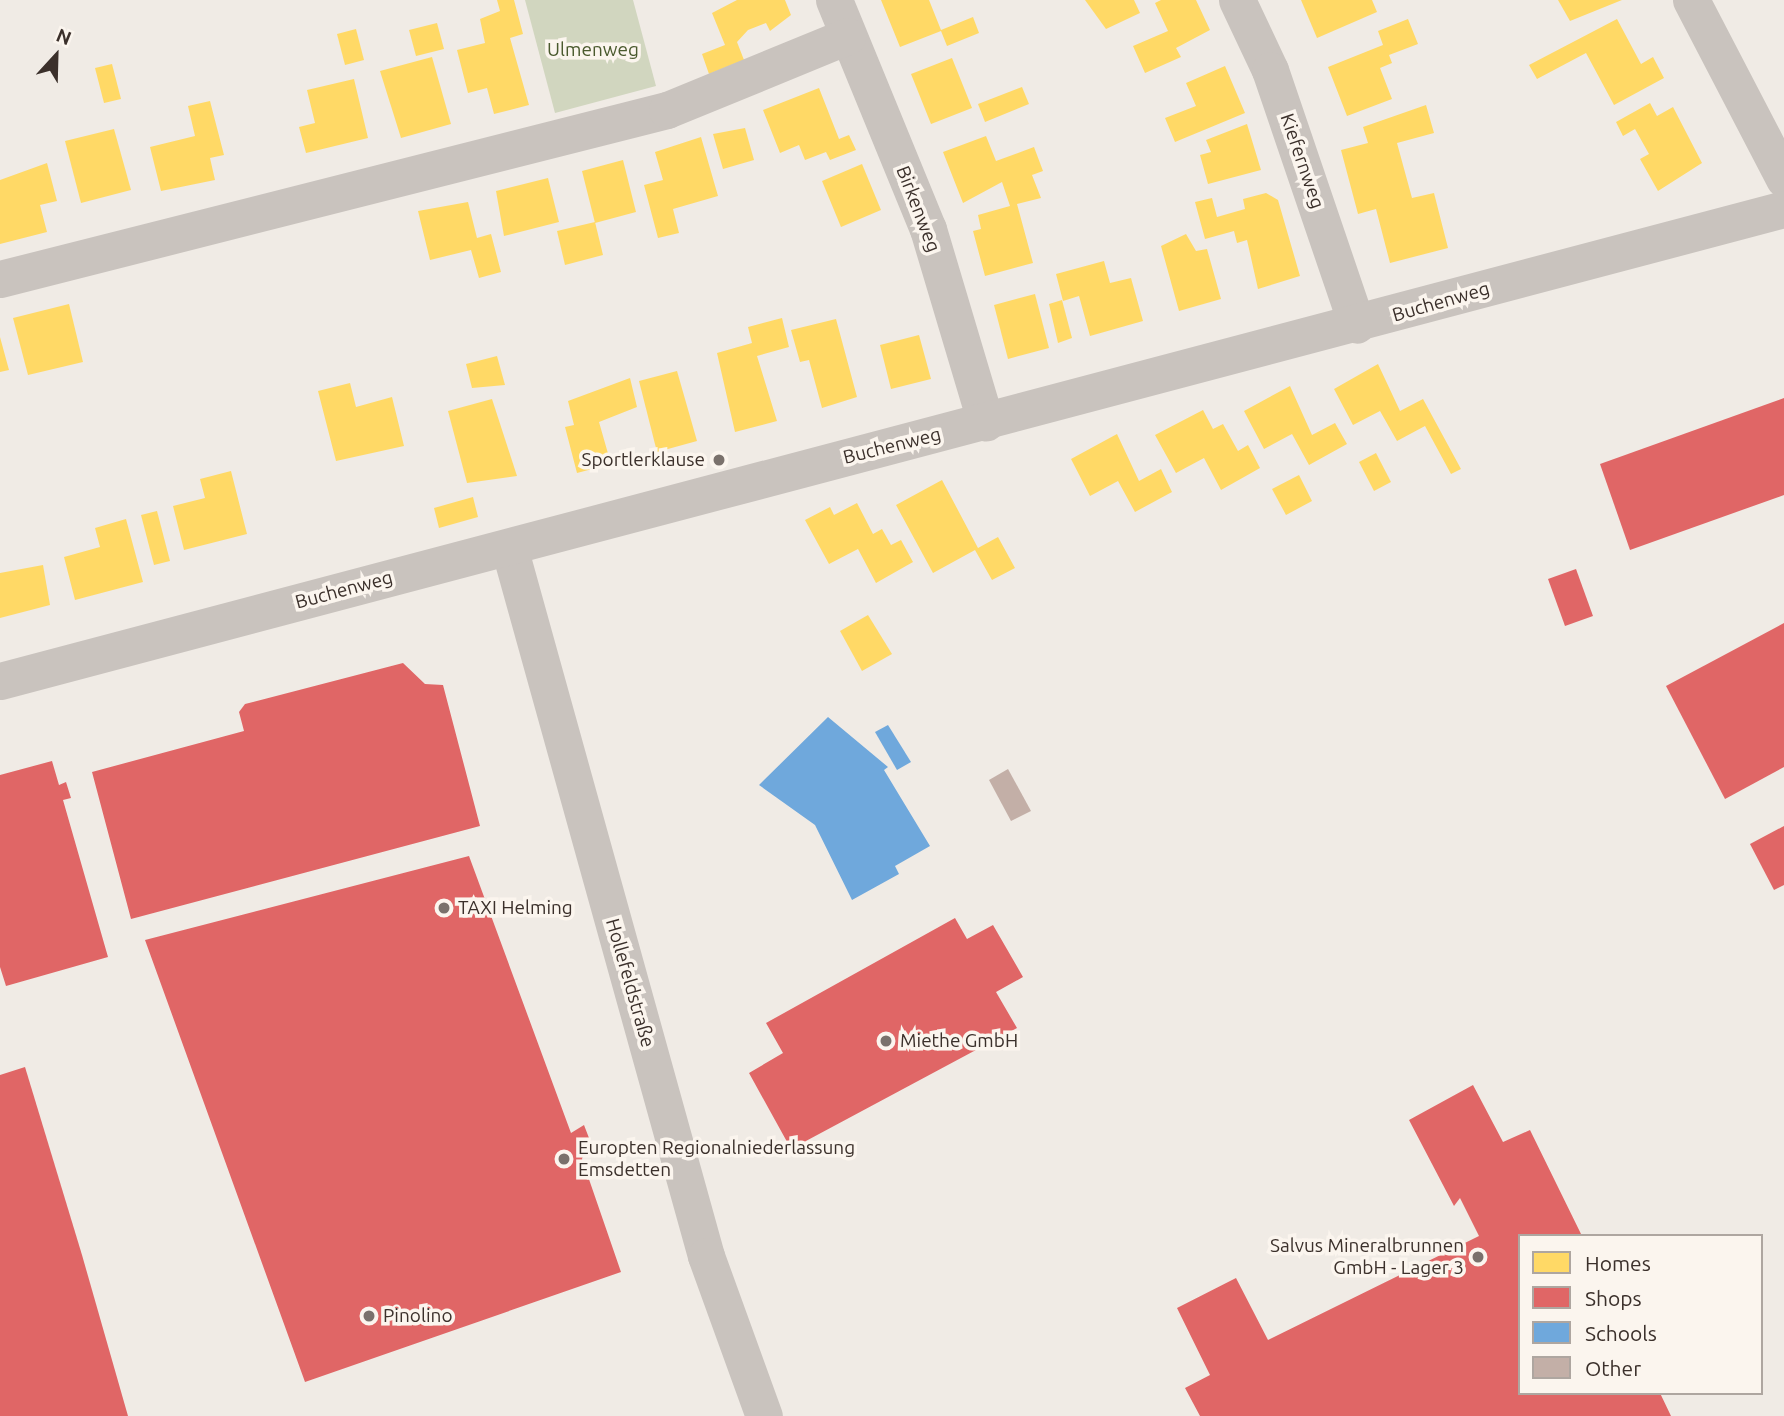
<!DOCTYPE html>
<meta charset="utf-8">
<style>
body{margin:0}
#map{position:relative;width:1784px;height:1416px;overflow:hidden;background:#f0ebe5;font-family:Ubuntu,sans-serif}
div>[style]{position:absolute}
.green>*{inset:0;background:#d1d6bf}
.homes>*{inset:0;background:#ffd966}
.shops>*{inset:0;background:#e06666}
.schools>*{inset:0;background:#6fa8dc}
.building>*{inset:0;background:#c3afa7}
.minor>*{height:37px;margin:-18.5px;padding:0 18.5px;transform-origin:18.5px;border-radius:18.5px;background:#c9c3be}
.dots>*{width:19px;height:19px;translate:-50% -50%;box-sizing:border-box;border:4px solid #fbf5ee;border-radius:50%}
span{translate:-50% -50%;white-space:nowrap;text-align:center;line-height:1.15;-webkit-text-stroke:7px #fbf5ee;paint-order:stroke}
.park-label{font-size:19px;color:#4a5a2e}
.street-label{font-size:19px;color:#3b302b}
.poi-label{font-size:19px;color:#3b302b}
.right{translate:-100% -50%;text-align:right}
.left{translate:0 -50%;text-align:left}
.legend{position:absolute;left:1518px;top:1234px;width:245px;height:161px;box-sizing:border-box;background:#fbf5ee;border:2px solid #aea6a0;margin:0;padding:9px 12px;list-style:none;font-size:21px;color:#3b302b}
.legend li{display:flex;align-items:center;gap:14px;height:35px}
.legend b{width:35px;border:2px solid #aea6a0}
.north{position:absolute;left:21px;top:21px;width:70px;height:70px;-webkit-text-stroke:5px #fbf5ee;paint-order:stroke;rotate:22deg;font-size:19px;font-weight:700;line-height:28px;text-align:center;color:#3b302b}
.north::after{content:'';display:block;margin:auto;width:24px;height:32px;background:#3b302b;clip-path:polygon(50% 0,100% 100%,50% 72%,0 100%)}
</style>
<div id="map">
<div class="green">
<div style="clip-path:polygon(525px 0,633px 0,656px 86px,555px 113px)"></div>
</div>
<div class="homes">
<div style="clip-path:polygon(497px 0,514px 0,523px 34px,510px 38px,529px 105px,494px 114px,487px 88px,468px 93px,457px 50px,485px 43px,480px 19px,500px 11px)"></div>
<div style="clip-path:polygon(737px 0,785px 0,791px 15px,770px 31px,766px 23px,748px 30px,737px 42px,744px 60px,709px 74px,702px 54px,725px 45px,712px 13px)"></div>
<div style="clip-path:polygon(881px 0,929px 0,941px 30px,973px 17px,979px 33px,947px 46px,941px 31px,900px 47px)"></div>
<div style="clip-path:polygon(1085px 0,1134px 0,1140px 13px,1106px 29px)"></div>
<div style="clip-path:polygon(1161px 0,1196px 0,1210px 30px,1176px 48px,1181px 57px,1145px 73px,1133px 46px,1168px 31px,1155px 3px)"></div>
<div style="clip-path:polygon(1301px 0,1372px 0,1377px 12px,1317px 38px)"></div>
<div style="clip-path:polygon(1558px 0,1622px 0,1570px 21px)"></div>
<div style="clip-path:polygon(1408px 19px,1418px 44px,1389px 55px,1392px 63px,1380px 68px,1392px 99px,1347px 116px,1328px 67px,1383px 45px,1378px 31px)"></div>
<div style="clip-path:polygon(1617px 19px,1641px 64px,1653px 57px,1664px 78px,1614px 105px,1586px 53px,1537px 79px,1529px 65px)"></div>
<div style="clip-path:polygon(437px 23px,444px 49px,416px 56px,409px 30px)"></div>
<div style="clip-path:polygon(356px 29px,364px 60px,345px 65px,337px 34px)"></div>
<div style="clip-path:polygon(432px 57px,451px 124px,401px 138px,380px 71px)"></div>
<div style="clip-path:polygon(952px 58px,972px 108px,931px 124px,911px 74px)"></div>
<div style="clip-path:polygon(112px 64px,121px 99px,104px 103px,95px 68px)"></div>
<div style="clip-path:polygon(1225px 66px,1245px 113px,1175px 142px,1165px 118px,1196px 106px,1186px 83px)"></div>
<div style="clip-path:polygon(354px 79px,368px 138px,306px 153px,299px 127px,315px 123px,307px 90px)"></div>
<div style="clip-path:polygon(1022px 87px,1029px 104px,985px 122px,978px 104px)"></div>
<div style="clip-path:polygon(819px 88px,839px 139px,849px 135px,856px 150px,830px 160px,826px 152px,805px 160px,799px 145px,780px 153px,763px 110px)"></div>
<div style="clip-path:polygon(210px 101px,224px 155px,210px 158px,215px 180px,161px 191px,150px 147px,195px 136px,188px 106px)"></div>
<div style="clip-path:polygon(1650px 103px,1657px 116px,1673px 107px,1702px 163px,1658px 191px,1640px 159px,1649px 154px,1635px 129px,1623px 136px,1616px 122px)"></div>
<div style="clip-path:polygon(1426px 105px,1434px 133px,1397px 143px,1412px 198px,1434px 193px,1448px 248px,1390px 263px,1376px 209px,1358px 214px,1341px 150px,1368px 143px,1363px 127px)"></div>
<div style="clip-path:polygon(1247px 124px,1261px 170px,1208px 184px,1200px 155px,1211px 152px,1206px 140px)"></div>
<div style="clip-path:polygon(745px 128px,754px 160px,723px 169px,713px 134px)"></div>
<div style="clip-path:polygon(114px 129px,131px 190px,81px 203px,65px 141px)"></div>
<div style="clip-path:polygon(986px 136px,996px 161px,1034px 147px,1043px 171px,1032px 175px,1041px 198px,1017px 204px,1033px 263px,985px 276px,973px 231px,981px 229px,978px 215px,1010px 206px,1002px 182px,963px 203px,943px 152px)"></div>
<div style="clip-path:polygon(701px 137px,718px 196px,673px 209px,679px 233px,658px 238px,644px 185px,663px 180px,655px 152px)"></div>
<div style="clip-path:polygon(623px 160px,636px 212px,595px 223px,582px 171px)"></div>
<div style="clip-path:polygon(47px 163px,57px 201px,40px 205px,47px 232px,0 244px,0 180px)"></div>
<div style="clip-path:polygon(862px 164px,881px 210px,841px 227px,822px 181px)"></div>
<div style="clip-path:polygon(548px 178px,559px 222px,504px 236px,496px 191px)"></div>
<div style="clip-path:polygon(1266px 193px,1278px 200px,1300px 276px,1258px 289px,1247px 240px,1237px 243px,1234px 231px,1205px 239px,1195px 202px,1212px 198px,1217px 217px,1245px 209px,1243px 199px)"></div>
<div style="clip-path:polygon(468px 202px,477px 238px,491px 234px,501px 272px,479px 278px,471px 250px,430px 260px,418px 211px)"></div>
<div style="clip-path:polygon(595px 222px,603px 255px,565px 265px,557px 231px)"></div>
<div style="clip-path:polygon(1186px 234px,1196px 251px,1207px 249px,1221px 299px,1179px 311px,1161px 246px)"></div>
<div style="clip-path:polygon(1104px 261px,1110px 283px,1131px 278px,1143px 321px,1090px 336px,1079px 296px,1063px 301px,1056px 274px)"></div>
<div style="clip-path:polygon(1035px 294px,1049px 348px,1008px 359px,994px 305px)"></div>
<div style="clip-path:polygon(1062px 300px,1072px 338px,1058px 343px,1049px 304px)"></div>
<div style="clip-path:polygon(69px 304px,83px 362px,28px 375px,13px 318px)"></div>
<div style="clip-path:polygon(782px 318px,789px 347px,757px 356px,777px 421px,735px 432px,717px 353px,752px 343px,748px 327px)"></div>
<div style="clip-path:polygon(836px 319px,857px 397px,822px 408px,809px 360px,800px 362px,791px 330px)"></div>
<div style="clip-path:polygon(919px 335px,931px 379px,891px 389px,880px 345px)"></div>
<div style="clip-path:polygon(0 337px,9px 370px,0 372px)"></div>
<div style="clip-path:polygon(497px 356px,505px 385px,472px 388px,466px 364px)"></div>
<div style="clip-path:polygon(1378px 364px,1400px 411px,1423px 399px,1461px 469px,1451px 474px,1425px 426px,1397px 441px,1380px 411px,1353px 425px,1334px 389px)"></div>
<div style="clip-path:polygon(677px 371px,697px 441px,657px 452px,639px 381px)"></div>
<div style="clip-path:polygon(630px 378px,637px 407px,599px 422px,611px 464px,577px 473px,565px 427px,574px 425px,568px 401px)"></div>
<div style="clip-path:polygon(350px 383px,356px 407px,392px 397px,404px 446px,336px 461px,318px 391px)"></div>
<div style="clip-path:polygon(1290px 386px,1312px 435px,1335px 423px,1347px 444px,1309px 465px,1292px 434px,1264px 449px,1244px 411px)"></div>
<div style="clip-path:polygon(492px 399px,517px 476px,467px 483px,448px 411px)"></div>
<div style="clip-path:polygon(1203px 410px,1213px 429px,1223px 424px,1238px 451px,1248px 445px,1260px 468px,1221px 490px,1204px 458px,1176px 473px,1155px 435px)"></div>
<div style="clip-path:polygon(1117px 434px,1139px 481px,1161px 469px,1172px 492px,1135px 512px,1118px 481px,1090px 496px,1071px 459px)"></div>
<div style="clip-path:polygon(1376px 453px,1391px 482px,1374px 491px,1359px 462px)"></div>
<div style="clip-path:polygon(231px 471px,247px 534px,184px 550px,173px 506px,205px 498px,200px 479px)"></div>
<div style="clip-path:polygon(1299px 475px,1312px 501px,1286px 515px,1272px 489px)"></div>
<div style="clip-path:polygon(942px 480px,978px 548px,998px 537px,1015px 568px,992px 580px,975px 550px,933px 573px,896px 505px)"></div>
<div style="clip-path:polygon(473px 497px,478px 517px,439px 528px,434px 508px)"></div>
<div style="clip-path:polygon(857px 503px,873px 534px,882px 529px,891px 545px,901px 540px,913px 562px,876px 583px,858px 549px,829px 564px,805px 520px,830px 507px,834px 515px)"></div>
<div style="clip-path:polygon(157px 511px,170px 561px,154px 565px,141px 515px)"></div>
<div style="clip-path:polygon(126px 519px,143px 582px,75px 600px,64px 557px,100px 547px,95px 528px)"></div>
<div style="clip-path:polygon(43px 565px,50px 605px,0 618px,0 573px)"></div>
<div style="clip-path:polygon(868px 615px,892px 654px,862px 671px,840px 631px)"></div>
</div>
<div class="shops">
<div style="clip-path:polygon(1784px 398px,1784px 495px,1630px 550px,1600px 464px)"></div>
<div style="clip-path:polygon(1576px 569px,1593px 616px,1565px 626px,1548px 579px)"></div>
<div style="clip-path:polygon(1784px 623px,1784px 767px,1725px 799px,1666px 686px)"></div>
<div style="clip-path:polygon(403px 663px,425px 684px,443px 685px,480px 826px,131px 919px,92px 772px,244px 731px,239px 712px,245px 704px)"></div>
<div style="clip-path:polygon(52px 761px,59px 785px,66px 782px,71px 798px,63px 800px,108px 957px,6px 986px,0 967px,0 775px)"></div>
<div style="clip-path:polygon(1784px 826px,1784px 885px,1774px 890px,1750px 844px)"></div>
<div style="clip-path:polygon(469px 856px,571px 1133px,584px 1125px,589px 1138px,582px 1159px,621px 1272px,305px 1382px,145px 940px)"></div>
<div style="clip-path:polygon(955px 918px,967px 939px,993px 925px,1023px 977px,996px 992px,1017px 1028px,791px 1149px,749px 1073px,783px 1053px,766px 1023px)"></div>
<div style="clip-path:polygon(25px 1067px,82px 1255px,128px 1416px,0 1416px,0 1075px)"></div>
<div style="clip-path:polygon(1473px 1085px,1503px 1142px,1530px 1130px,1582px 1236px,1520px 1236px,1520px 1393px,1660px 1393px,1671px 1416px,1200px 1416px,1185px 1388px,1210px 1375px,1177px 1308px,1236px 1278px,1268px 1340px,1479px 1236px,1460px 1198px,1454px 1206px,1409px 1120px)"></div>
</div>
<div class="schools">
<div style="clip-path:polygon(828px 717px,888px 767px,884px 770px,930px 846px,895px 866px,899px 874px,852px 900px,815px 825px,759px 785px)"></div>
<div style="clip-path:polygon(888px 725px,911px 762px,897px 770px,875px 732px)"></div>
</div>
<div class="building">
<div style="clip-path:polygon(1008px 769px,1031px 811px,1011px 821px,989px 780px)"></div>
</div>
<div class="minor">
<div style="left:834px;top:0;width:248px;rotate:67.7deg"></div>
<div style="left:928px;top:229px;width:202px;rotate:73.4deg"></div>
<div style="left:1237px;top:0;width:77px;rotate:64.8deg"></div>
<div style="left:1270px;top:70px;width:269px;rotate:71.2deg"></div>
<div style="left:1691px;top:0;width:202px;rotate:62.5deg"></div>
<div style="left:0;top:279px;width:688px;rotate:-14.22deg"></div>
<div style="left:667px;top:110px;width:195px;rotate:-22.3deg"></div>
<div style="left:509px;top:547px;width:736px;rotate:74.47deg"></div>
<div style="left:706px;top:1256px;width:170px;rotate:70.1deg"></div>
<div style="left:0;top:681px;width:1845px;rotate:-14.82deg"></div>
</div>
<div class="dots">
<div style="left:719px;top:460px;background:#7a716c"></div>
<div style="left:444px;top:908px;background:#7a716c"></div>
<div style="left:886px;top:1041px;background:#7a716c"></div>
<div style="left:564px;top:1159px;background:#7a716c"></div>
<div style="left:1478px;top:1257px;background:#7a716c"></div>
<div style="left:369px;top:1316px;background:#7a716c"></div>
</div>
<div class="park-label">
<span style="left:593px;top:50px">Ulmenweg</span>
</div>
<div class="street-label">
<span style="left:1302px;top:161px;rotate:71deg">Kiefernweg</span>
<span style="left:918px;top:209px;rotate:69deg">Birkenweg</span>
<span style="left:1441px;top:302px;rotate:-16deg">Buchenweg</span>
<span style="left:892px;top:446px;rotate:-14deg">Buchenweg</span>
<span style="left:344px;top:590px;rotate:-15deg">Buchenweg</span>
<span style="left:630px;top:983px;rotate:74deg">Hollefeldstraße</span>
</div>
<div class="poi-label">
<span class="right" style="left:705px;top:460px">Sportlerklause</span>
<span class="left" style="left:458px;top:908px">TAXI Helming</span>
<span class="left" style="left:900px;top:1041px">Miethe GmbH</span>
<span class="left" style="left:578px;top:1159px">Europten Regionalniederlassung<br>Emsdetten</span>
<span class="right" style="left:1464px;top:1257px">Salvus Mineralbrunnen<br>GmbH - Lager 3</span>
<span class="left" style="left:383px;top:1316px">Pinolino</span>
</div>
<ul class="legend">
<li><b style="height:19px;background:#ffd966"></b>Homes</li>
<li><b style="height:19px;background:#e06666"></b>Shops</li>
<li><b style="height:19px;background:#6fa8dc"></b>Schools</li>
<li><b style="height:19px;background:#c3afa7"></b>Other</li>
</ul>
<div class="north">N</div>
</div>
